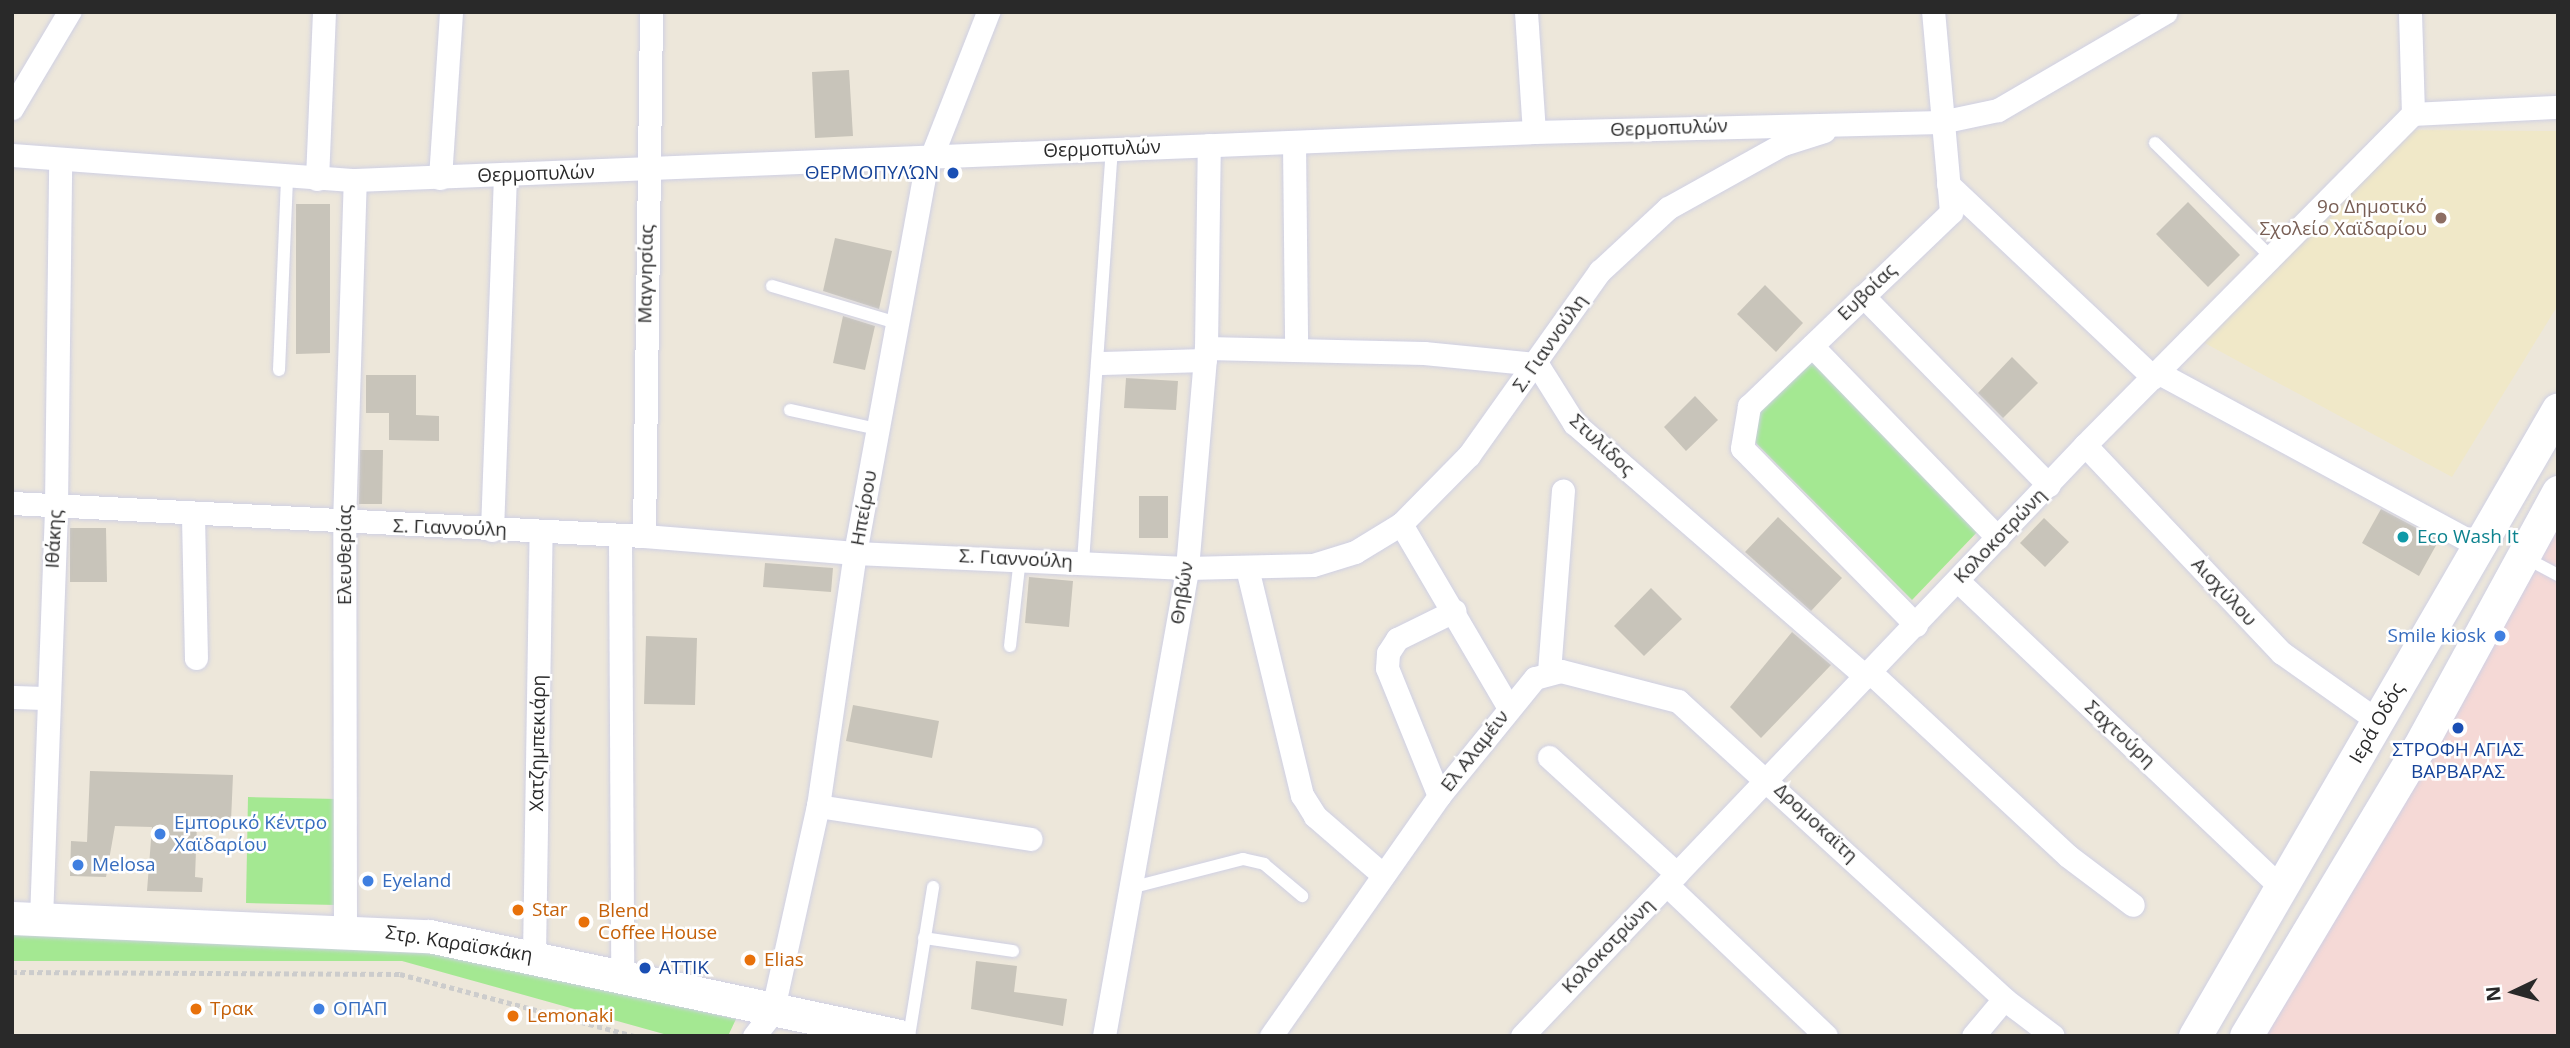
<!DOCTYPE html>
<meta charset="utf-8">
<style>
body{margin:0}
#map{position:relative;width:2570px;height:1048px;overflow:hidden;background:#ede7da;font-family:"Open Sans",sans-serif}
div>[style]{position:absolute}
.education>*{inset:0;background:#f0e8c8}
.medical>*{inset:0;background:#f5d9d6}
.green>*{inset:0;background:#a4e892}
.building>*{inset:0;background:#c8c4ba}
.path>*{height:4.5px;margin-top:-2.25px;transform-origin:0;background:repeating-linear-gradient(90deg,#ccc 0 5px,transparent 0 8.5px)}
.roads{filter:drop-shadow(0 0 2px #cfd0e4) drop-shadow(0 0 2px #cfd0e4)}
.lane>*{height:12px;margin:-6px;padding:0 6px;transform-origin:6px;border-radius:6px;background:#fff}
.street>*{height:23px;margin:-11.5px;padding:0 11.5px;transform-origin:11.5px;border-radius:11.5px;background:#fff}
.secondary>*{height:33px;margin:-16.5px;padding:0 16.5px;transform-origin:16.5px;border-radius:16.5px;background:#fff}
.dots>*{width:19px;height:19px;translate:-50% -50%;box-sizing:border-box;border:4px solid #fff;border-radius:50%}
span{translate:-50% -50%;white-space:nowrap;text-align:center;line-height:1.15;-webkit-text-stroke:5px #fff;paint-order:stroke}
.street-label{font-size:19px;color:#292929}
.transit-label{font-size:19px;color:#164399}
.right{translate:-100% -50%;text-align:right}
.left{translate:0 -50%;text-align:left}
.education-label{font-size:19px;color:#785e54}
.culture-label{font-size:19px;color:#0d838f}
.shop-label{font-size:19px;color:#366cbe}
.food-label{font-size:19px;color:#c56008}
.frame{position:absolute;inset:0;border:14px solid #292929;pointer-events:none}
.north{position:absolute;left:2479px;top:957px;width:70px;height:70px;-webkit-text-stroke:5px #fff;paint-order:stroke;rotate:265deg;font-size:19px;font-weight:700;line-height:28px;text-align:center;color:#292929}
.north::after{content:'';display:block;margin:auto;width:24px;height:32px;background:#292929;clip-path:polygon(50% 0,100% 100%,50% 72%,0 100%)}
</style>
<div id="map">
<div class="education">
<div style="clip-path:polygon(2412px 130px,2558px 131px,2558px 305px,2452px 477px,2201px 341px)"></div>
</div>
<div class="medical">
<div style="clip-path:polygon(2558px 515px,2558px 1036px,2260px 1036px)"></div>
</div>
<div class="green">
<div style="clip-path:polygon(1814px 357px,1981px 528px,1912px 600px,1753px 440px,1758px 412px)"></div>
<div style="clip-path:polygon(248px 797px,338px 799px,337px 905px,246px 903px)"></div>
<div style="clip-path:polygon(12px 927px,402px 944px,736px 1019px,728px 1036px,671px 1036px,402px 961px,12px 961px)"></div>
</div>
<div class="building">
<div style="clip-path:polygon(849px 70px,853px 136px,815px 138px,812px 72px)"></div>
<div style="clip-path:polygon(2188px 202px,2240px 255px,2208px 287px,2156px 234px)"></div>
<div style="clip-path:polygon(296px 204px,330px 204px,330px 353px,296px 354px)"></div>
<div style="clip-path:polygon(835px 238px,892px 251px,879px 309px,823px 291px)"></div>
<div style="clip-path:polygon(1765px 285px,1803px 323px,1776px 352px,1737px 314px)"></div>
<div style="clip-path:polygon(843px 316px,875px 326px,865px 370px,833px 363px)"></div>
<div style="clip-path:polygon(2012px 357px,2038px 383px,2003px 418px,1978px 393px)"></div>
<div style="clip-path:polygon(366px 375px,416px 375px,416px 415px,439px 416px,439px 441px,389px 440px,389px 413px,366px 413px)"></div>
<div style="clip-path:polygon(1126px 378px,1178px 381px,1176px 410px,1124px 408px)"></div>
<div style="clip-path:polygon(1695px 396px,1718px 420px,1686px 451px,1664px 427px)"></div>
<div style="clip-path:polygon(360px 450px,383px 450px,382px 504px,359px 504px)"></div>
<div style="clip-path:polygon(1139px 496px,1168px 496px,1168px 538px,1139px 538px)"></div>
<div style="clip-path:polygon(2381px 509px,2439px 540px,2419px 576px,2362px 543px)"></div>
<div style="clip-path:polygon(1778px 517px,1842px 578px,1811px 611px,1745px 552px)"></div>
<div style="clip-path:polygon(2044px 518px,2069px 542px,2045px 567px,2020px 543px)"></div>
<div style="clip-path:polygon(70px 528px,106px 528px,107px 582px,70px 582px)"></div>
<div style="clip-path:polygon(765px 563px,833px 568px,831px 592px,763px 587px)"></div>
<div style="clip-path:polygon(1029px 577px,1073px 581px,1069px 627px,1025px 623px)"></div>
<div style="clip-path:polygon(1651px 588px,1682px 619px,1644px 656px,1614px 626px)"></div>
<div style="clip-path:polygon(1792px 632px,1831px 665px,1761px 738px,1730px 707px)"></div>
<div style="clip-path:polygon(646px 636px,697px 638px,695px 705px,644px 704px)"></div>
<div style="clip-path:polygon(853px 705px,939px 721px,932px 758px,846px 741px)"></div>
<div style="clip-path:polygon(90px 771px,233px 775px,231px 821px,197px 824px,195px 877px,203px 878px,202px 892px,147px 891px,152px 827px,115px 826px,106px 877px,70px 876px,71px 841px,87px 842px)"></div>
<div style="clip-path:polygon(976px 961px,1017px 966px,1014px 992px,1067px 999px,1063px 1026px,971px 1009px)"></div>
</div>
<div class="path">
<div style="left:12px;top:972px;width:388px;rotate:0.3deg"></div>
<div style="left:400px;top:974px;width:242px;rotate:14.8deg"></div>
</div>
<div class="roads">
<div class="lane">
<div style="left:2155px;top:143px;width:160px;rotate:44.5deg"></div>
<div style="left:772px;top:286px;width:130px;rotate:16.5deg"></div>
<div style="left:279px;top:370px;width:193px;rotate:-87.6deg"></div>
<div style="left:790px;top:410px;width:89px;rotate:12.3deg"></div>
<div style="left:2524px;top:557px;width:38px;rotate:28deg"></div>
<div style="left:1083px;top:562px;width:414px;rotate:-86deg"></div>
<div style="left:1010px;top:646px;width:89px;rotate:-83.5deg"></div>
<div style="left:1130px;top:888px;width:117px;rotate:-14.4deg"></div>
<div style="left:1243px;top:859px;width:22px;rotate:13deg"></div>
<div style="left:1264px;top:864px;width:50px;rotate:40.1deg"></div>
<div style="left:924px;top:938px;width:90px;rotate:8.3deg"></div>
<div style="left:909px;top:1036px;width:151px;rotate:-80.8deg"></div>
</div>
<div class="street">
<div style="left:1526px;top:12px;width:120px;rotate:86.2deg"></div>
<div style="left:12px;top:108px;width:112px;rotate:-59.3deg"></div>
<div style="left:2413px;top:114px;width:145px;rotate:-2.8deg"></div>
<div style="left:1294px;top:142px;width:207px;rotate:89.4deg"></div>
<div style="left:12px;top:155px;width:344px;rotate:4.2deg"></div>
<div style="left:355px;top:180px;width:1180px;rotate:-2.33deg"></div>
<div style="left:1534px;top:132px;width:407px;rotate:-1.4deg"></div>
<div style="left:1941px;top:122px;width:58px;rotate:-11.9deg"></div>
<div style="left:1998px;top:110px;width:194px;rotate:-30.3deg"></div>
<div style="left:440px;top:178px;width:166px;rotate:-86.2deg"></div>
<div style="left:317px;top:179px;width:167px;rotate:-87.6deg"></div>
<div style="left:1948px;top:184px;width:282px;rotate:43.3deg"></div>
<div style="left:1863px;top:296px;width:265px;rotate:45.5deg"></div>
<div style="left:1812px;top:346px;width:267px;rotate:45.9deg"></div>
<div style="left:1206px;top:348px;width:218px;rotate:1.3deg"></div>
<div style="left:1424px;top:353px;width:114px;rotate:5.6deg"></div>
<div style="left:1537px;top:364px;width:70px;rotate:57.9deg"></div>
<div style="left:1574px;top:423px;width:387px;rotate:41deg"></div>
<div style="left:1102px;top:363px;width:103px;rotate:-1.7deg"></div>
<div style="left:2157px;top:372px;width:364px;rotate:28.4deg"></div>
<div style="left:2085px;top:445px;width:286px;rotate:46.6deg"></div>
<div style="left:2282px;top:653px;width:118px;rotate:35.3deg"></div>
<div style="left:12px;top:503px;width:633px;rotate:2.99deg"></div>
<div style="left:644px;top:536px;width:212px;rotate:4.6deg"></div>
<div style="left:855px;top:553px;width:332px;rotate:2.6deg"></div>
<div style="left:1187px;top:568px;width:126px;rotate:-1.4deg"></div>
<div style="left:1313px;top:565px;width:44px;rotate:-17.2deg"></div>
<div style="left:1355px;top:552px;width:54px;rotate:-31.3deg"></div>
<div style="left:1401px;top:524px;width:97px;rotate:-45.4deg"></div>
<div style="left:1469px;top:455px;width:226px;rotate:-54.6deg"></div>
<div style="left:1600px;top:271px;width:93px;rotate:-42.8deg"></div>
<div style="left:1668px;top:208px;width:132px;rotate:-29.1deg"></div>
<div style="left:1783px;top:144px;width:43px;rotate:-17.6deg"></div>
<div style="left:193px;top:516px;width:142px;rotate:88.8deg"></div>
<div style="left:1401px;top:524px;width:213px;rotate:59.6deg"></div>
<div style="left:492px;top:530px;width:355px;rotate:-87.9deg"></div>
<div style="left:620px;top:536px;width:442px;rotate:89.7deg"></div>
<div style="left:644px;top:536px;width:524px;rotate:-89.23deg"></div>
<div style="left:1247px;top:568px;width:234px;rotate:76.4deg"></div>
<div style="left:1302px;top:795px;width:25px;rotate:58deg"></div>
<div style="left:1315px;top:816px;width:90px;rotate:40.9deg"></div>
<div style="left:1958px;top:581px;width:446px;rotate:43.5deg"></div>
<div style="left:1916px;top:625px;width:248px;rotate:-134.5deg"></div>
<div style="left:1742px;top:448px;width:43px;rotate:-80.5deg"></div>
<div style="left:1749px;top:406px;width:280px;rotate:-43.8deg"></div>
<div style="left:1951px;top:212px;width:201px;rotate:-95.1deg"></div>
<div style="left:1549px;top:672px;width:182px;rotate:-85.6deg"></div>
<div style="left:1870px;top:672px;width:270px;rotate:42.9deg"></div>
<div style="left:2068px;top:856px;width:81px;rotate:37deg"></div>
<div style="left:12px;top:697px;width:34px;rotate:2deg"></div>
<div style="left:1549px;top:757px;width:173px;rotate:42.4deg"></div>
<div style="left:1439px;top:796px;width:138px;rotate:-112.1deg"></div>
<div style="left:1387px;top:668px;width:15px;rotate:-86deg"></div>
<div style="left:1388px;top:653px;width:17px;rotate:-57deg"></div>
<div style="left:1397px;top:639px;width:64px;rotate:-26.2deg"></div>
<div style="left:818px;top:806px;width:215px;rotate:8.8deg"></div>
<div style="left:1667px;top:885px;width:219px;rotate:43.5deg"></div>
<div style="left:41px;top:919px;width:413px;rotate:-87.9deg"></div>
<div style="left:56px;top:506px;width:347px;rotate:-89.3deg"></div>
<div style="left:345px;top:929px;width:405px;rotate:-90.1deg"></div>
<div style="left:344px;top:524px;width:344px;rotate:-88.2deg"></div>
<div style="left:534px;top:955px;width:424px;rotate:-89.1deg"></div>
<div style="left:754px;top:1036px;width:29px;rotate:-52deg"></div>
<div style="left:772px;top:1013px;width:212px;rotate:-77.5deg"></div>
<div style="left:818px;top:806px;width:256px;rotate:-81.7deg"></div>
<div style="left:855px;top:553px;width:386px;rotate:-79.6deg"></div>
<div style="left:925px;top:173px;width:173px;rotate:-68.6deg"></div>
<div style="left:1104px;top:1036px;width:475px;rotate:-79.9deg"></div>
<div style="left:1187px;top:568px;width:221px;rotate:-85.1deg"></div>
<div style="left:1206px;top:348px;width:203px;rotate:-89.2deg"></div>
<div style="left:1271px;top:1036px;width:293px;rotate:-55deg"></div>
<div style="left:1439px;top:796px;width:152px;rotate:-50.9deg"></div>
<div style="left:1535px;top:678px;width:27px;rotate:-15deg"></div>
<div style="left:1561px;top:671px;width:121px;rotate:14.4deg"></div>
<div style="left:1678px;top:701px;width:442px;rotate:42.4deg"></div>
<div style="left:2004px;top:999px;width:61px;rotate:37.1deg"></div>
<div style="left:1522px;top:1036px;width:816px;rotate:-46.39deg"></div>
<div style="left:2085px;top:445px;width:466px;rotate:-45.3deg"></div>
<div style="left:2413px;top:114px;width:102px;rotate:-91.7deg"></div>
<div style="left:1973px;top:1036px;width:48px;rotate:-50deg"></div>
</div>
<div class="secondary">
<div style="left:12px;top:918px;width:417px;rotate:2.5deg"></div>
<div style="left:429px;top:936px;width:480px;rotate:12deg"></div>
<div style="left:2195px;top:1036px;width:724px;rotate:-59.93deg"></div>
<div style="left:2246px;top:1036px;width:335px;rotate:-59.1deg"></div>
<div style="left:2418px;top:749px;width:293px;rotate:-61.4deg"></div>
</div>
</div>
<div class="dots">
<div style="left:953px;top:173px;background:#1a4fb4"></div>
<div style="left:2441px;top:218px;background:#8d6e63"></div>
<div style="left:2403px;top:537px;background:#0f9aa8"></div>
<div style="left:2500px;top:636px;background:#3f7fe0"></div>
<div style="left:2458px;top:728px;background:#1a4fb4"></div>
<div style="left:160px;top:834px;background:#3f7fe0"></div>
<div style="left:78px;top:865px;background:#3f7fe0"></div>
<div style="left:368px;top:881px;background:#3f7fe0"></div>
<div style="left:518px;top:910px;background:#e8710a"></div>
<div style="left:584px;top:922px;background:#e8710a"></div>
<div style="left:750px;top:960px;background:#e8710a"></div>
<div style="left:645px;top:968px;background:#1a4fb4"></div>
<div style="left:196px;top:1009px;background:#e8710a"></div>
<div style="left:319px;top:1009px;background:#3f7fe0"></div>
<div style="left:513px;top:1016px;background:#e8710a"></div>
</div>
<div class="street-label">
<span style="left:1669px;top:128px;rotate:-2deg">Θερμοπυλών</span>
<span style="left:1102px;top:149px;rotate:-2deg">Θερμοπυλών</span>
<span style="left:536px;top:174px;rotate:-2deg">Θερμοπυλών</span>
<span style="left:646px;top:274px;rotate:-89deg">Μαγνησίας</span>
<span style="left:1867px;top:292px;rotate:-44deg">Ευβοίας</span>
<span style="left:1550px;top:343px;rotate:-55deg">Σ. Γιαννούλη</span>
<span style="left:1602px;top:445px;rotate:43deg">Στυλίδος</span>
<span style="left:864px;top:508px;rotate:-80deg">Ηπείρου</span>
<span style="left:450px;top:528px;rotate:2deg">Σ. Γιαννούλη</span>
<span style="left:2000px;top:536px;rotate:-46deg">Κολοκοτρώνη</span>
<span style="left:54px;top:539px;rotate:-87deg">Ιθάκης</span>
<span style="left:345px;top:555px;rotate:-90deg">Ελευθερίας</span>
<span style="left:1016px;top:559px;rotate:3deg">Σ. Γιαννούλη</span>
<span style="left:2224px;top:592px;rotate:47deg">Αισχύλου</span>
<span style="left:1182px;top:593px;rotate:-81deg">Θηβών</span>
<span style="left:2377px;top:723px;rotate:-60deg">Ιερά Οδός</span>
<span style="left:2120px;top:734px;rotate:43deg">Σαχτούρη</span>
<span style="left:538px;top:743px;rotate:-89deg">Χατζημπεκιάρη</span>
<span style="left:1475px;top:751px;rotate:-52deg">Ελ Αλαμέιν</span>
<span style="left:1816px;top:823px;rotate:43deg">Δρομοκαϊτη</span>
<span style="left:459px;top:944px;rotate:9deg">Στρ. Καραϊσκάκη</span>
<span style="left:1608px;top:946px;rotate:-46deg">Κολοκοτρώνη</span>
</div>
<div class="transit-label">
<span class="right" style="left:939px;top:173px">ΘΕΡΜΟΠΥΛΏΝ</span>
<span style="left:2458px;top:761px">ΣΤΡΟΦΗ ΑΓΙΑΣ<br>ΒΑΡΒΑΡΑΣ</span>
<span class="left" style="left:659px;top:968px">ΑΤΤΙΚ</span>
</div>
<div class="education-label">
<span class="right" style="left:2427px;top:218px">9ο Δημοτικό<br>Σχολείο Χαϊδαρίου</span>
</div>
<div class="culture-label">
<span class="left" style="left:2417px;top:537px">Eco Wash It</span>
</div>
<div class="shop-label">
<span class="right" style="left:2486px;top:636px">Smile kiosk</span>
<span class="left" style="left:174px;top:834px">Εμπορικό Κέντρο<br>Χαϊδαρίου</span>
<span class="left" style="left:92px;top:865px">Melosa</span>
<span class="left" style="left:382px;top:881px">Eyeland</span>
<span class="left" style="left:333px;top:1009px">ΟΠΑΠ</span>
</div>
<div class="food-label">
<span class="left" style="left:532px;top:910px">Star</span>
<span class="left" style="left:598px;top:922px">Blend<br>Coffee House</span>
<span class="left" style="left:764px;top:960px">Elias</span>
<span class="left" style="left:210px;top:1009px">Τρακ</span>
<span class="left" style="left:527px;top:1016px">Lemonaki</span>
</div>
<div class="frame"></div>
<div class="north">N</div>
</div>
